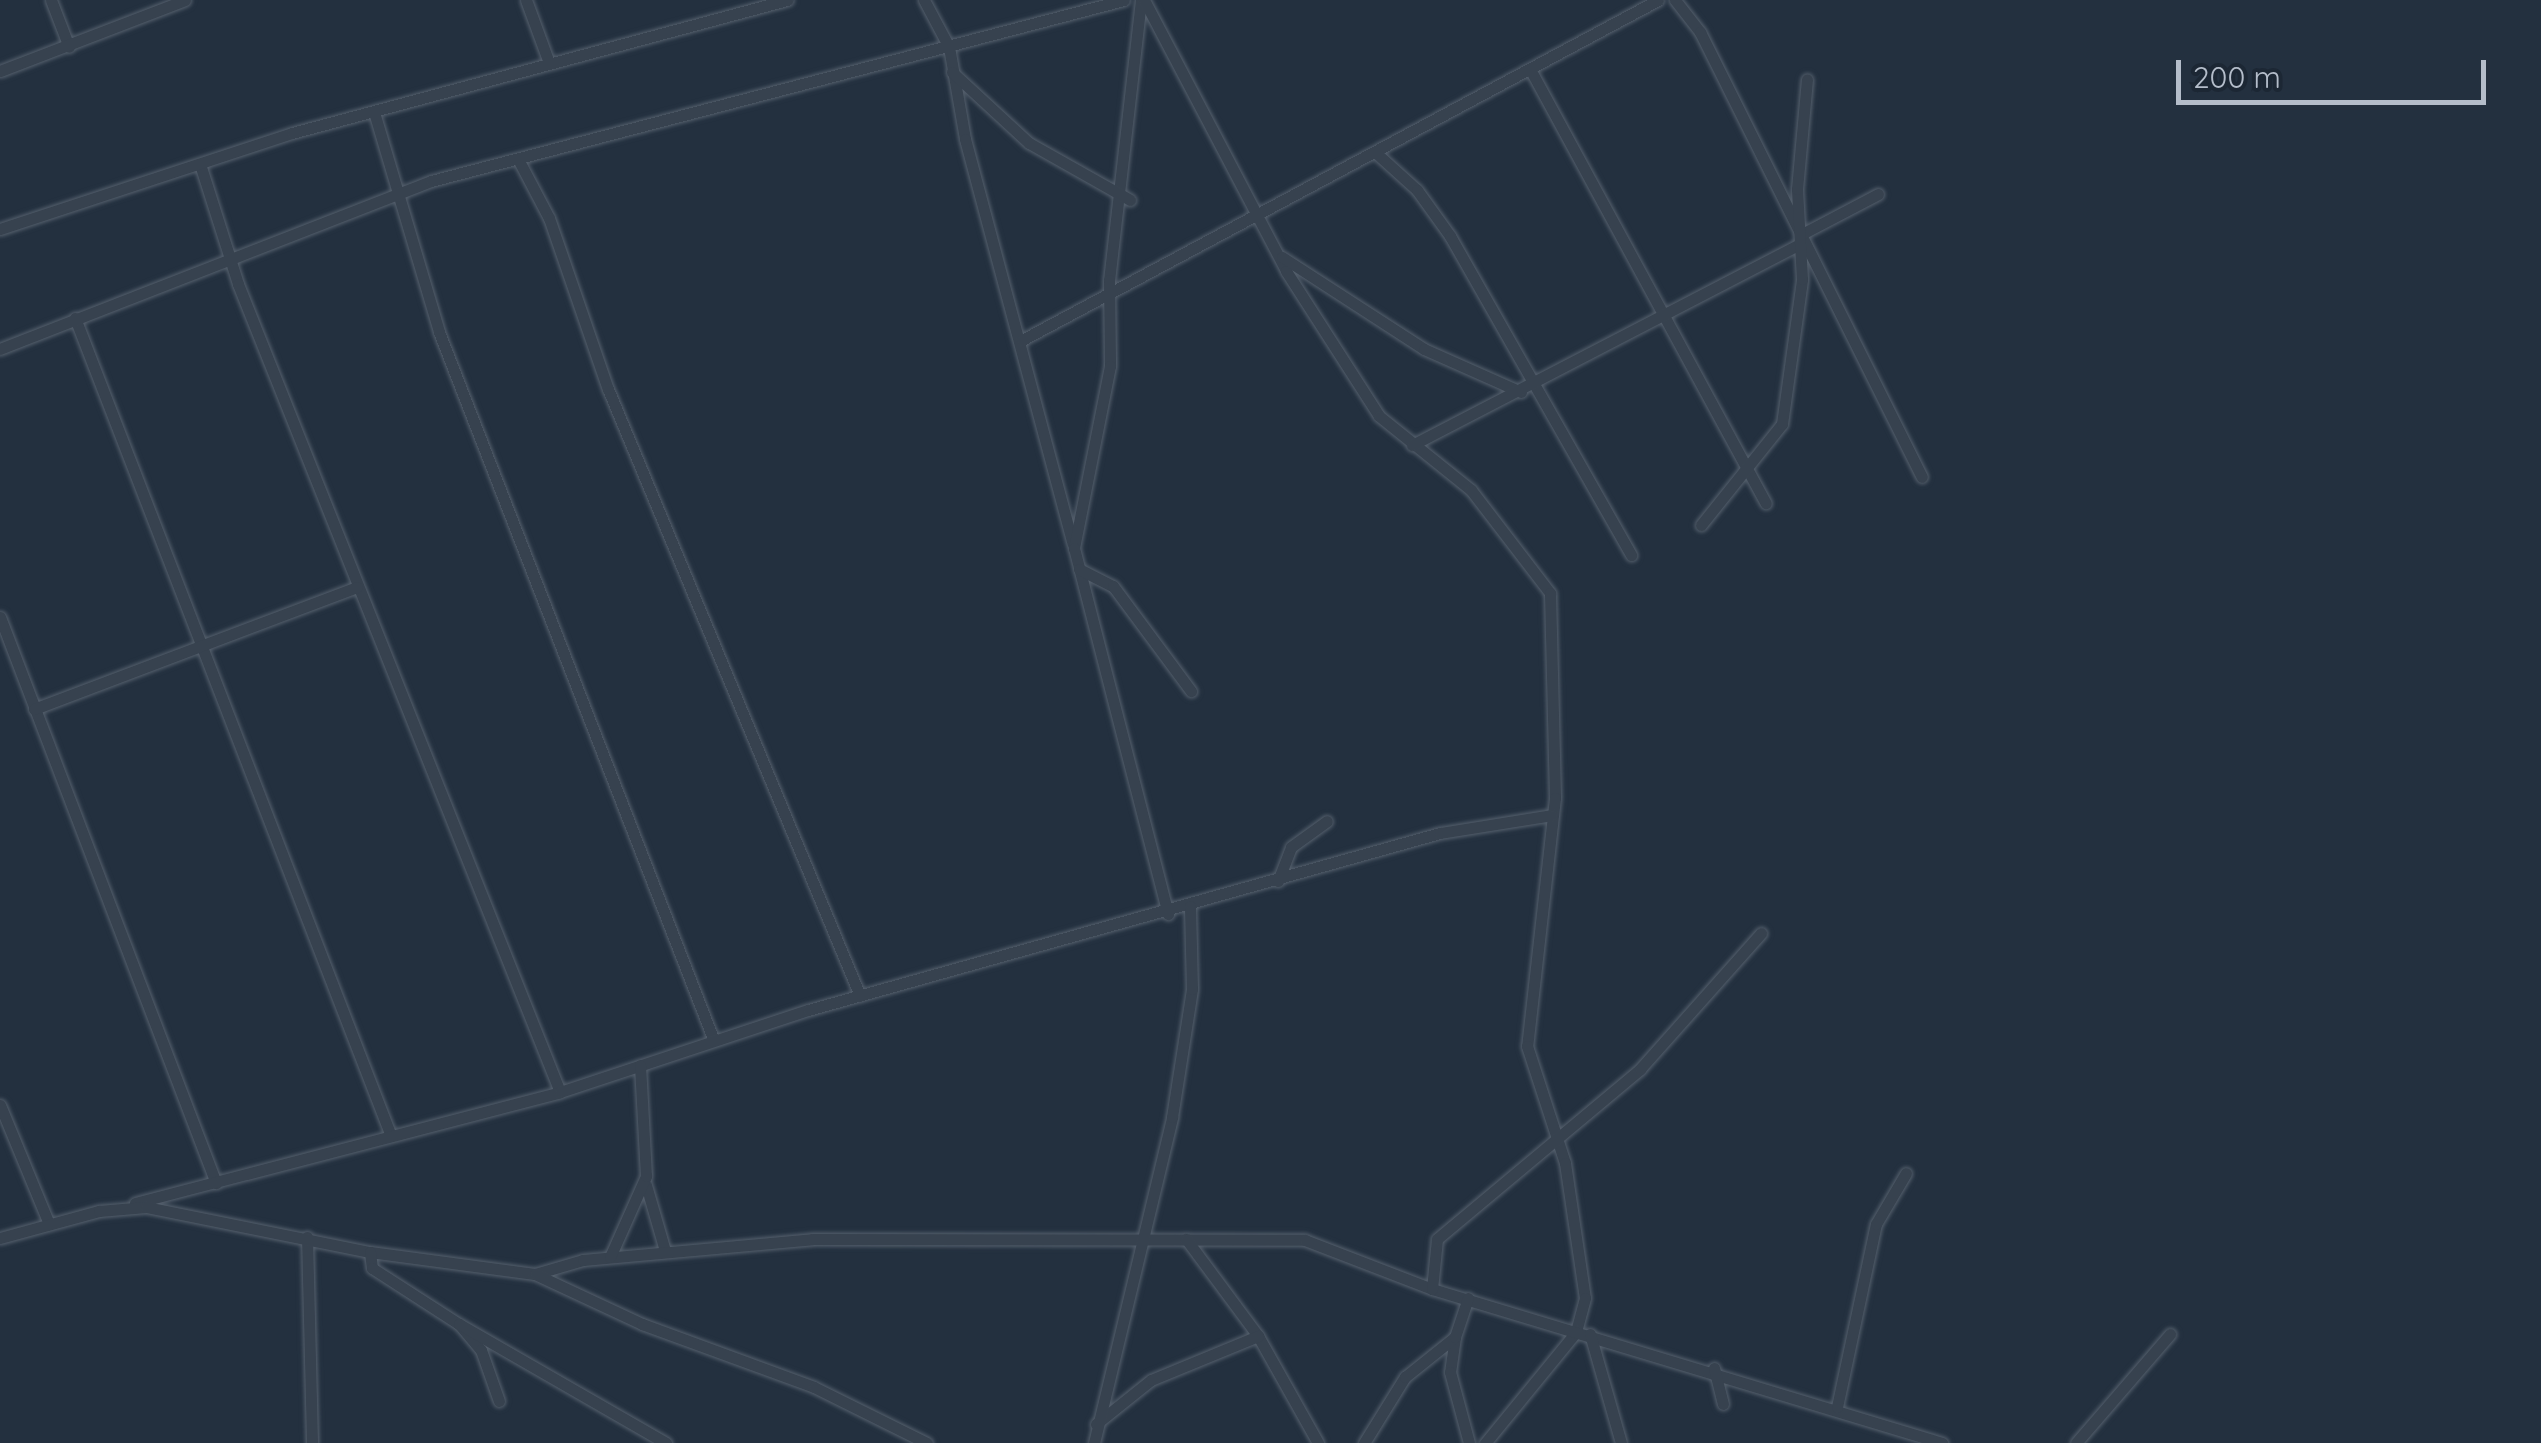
<!DOCTYPE html>
<style>
body{margin:0}
#map{position:relative;width:2541px;height:1443px;overflow:hidden;background:#23303f;font-family:Quicksand,sans-serif}
div>[style]{position:absolute}
.roads{filter:drop-shadow(0 0 2px #55606d) drop-shadow(0 0 2px #55606d)}
.minor>*{height:11px;margin:-5.5px;padding:0 5.5px;transform-origin:5.5px;border-radius:5.5px;background:#37424f}
span{translate:-50% -50%;white-space:nowrap;text-align:center;line-height:1.15;-webkit-text-stroke:8px #1c2734;paint-order:stroke}
.scale{position:absolute;left:2176px;top:60px;width:310px;height:45px;box-sizing:border-box;border:5px solid #b4bdca;border-top:0;padding-left:12px;font-size:30px;line-height:35px;white-space:nowrap;color:#b4bdca;-webkit-text-stroke:8px #1c2734;paint-order:stroke}
</style>
<div id="map">
<div class="roads">
<div class="minor">
<div style="left:51px;top:0;width:50px;rotate:69deg"></div>
<div style="left:526px;top:0;width:67px;rotate:69.9deg"></div>
<div style="left:924px;top:0;width:53px;rotate:62deg"></div>
<div style="left:949px;top:47px;width:93px;rotate:80.1deg"></div>
<div style="left:965px;top:139px;width:419px;rotate:75.1deg"></div>
<div style="left:1141px;top:0;width:282px;rotate:96.5deg"></div>
<div style="left:1109px;top:280px;width:86px;rotate:89.3deg"></div>
<div style="left:1110px;top:366px;width:186px;rotate:101.2deg"></div>
<div style="left:1074px;top:548px;width:378px;rotate:75.6deg"></div>
<div style="left:1144px;top:0;width:306px;rotate:62.3deg"></div>
<div style="left:1286px;top:271px;width:172px;rotate:57.3deg"></div>
<div style="left:1379px;top:416px;width:118px;rotate:38.8deg"></div>
<div style="left:1471px;top:490px;width:130px;rotate:52.5deg"></div>
<div style="left:1550px;top:593px;width:205px;rotate:88.6deg"></div>
<div style="left:1555px;top:798px;width:250px;rotate:96.4deg"></div>
<div style="left:1527px;top:1046px;width:123px;rotate:72deg"></div>
<div style="left:1565px;top:1163px;width:136px;rotate:81.6deg"></div>
<div style="left:1585px;top:1298px;width:35px;rotate:105deg"></div>
<div style="left:1576px;top:1332px;width:144px;rotate:129.3deg"></div>
<div style="left:1675px;top:0;width:41px;rotate:52deg"></div>
<div style="left:1700px;top:32px;width:497px;rotate:63.5deg"></div>
<div style="left:1530px;top:69px;width:494px;rotate:61.5deg"></div>
<div style="left:0;top:71px;width:198px;rotate:-21deg"></div>
<div style="left:952px;top:72px;width:105px;rotate:42.7deg"></div>
<div style="left:1029px;top:143px;width:116px;rotate:29.4deg"></div>
<div style="left:374px;top:112px;width:229px;rotate:73.5deg"></div>
<div style="left:439px;top:332px;width:760px;rotate:68.8deg"></div>
<div style="left:1375px;top:152px;width:57px;rotate:42.1deg"></div>
<div style="left:1417px;top:190px;width:57px;rotate:54.3deg"></div>
<div style="left:1450px;top:236px;width:367px;rotate:60.4deg"></div>
<div style="left:518px;top:159px;width:67px;rotate:62.3deg"></div>
<div style="left:549px;top:218px;width:181px;rotate:71deg"></div>
<div style="left:608px;top:389px;width:657px;rotate:67.45deg"></div>
<div style="left:200px;top:164px;width:126px;rotate:72.4deg"></div>
<div style="left:238px;top:284px;width:870px;rotate:68.27deg"></div>
<div style="left:0;top:229px;width:307px;rotate:-18.2deg"></div>
<div style="left:292px;top:133px;width:513px;rotate:-15.04deg"></div>
<div style="left:1800px;top:235px;width:88px;rotate:-27.7deg"></div>
<div style="left:1282px;top:257px;width:169px;rotate:32.9deg"></div>
<div style="left:1424px;top:349px;width:106px;rotate:23.9deg"></div>
<div style="left:75px;top:318px;width:877px;rotate:68.88deg"></div>
<div style="left:1022px;top:340px;width:721px;rotate:-28.13deg"></div>
<div style="left:0;top:349px;width:463px;rotate:-21.3deg"></div>
<div style="left:431px;top:181px;width:716px;rotate:-14.64deg"></div>
<div style="left:1412px;top:445px;width:437px;rotate:-27.4deg"></div>
<div style="left:1701px;top:525px;width:129px;rotate:-51.3deg"></div>
<div style="left:1782px;top:424px;width:146px;rotate:-82.1deg"></div>
<div style="left:1802px;top:279px;width:90px;rotate:-93.2deg"></div>
<div style="left:1797px;top:189px;width:110px;rotate:-84.8deg"></div>
<div style="left:1079px;top:569px;width:38px;rotate:27deg"></div>
<div style="left:1113px;top:586px;width:131px;rotate:53.4deg"></div>
<div style="left:0;top:617px;width:606px;rotate:69.11deg"></div>
<div style="left:34px;top:709px;width:345px;rotate:-20.7deg"></div>
<div style="left:1278px;top:881px;width:36px;rotate:-69deg"></div>
<div style="left:1291px;top:847px;width:44px;rotate:-35.8deg"></div>
<div style="left:0;top:1105px;width:129px;rotate:67.6deg"></div>
<div style="left:646px;top:1185px;width:69px;rotate:73.9deg"></div>
<div style="left:135px;top:1203px;width:439px;rotate:-14.6deg"></div>
<div style="left:560px;top:1092px;width:261px;rotate:-18.3deg"></div>
<div style="left:808px;top:1010px;width:656px;rotate:-15.65deg"></div>
<div style="left:1440px;top:833px;width:113px;rotate:-9.1deg"></div>
<div style="left:307px;top:1237px;width:206px;rotate:88.6deg"></div>
<div style="left:0;top:1238px;width:103px;rotate:-15.3deg"></div>
<div style="left:99px;top:1211px;width:47px;rotate:-4.9deg"></div>
<div style="left:146px;top:1207px;width:228px;rotate:11.4deg"></div>
<div style="left:370px;top:1252px;width:166px;rotate:7.6deg"></div>
<div style="left:535px;top:1274px;width:50px;rotate:-16.3deg"></div>
<div style="left:583px;top:1260px;width:230px;rotate:-5.2deg"></div>
<div style="left:812px;top:1239px;width:493px;rotate:0.1deg"></div>
<div style="left:1305px;top:1240px;width:136px;rotate:21.1deg"></div>
<div style="left:1432px;top:1289px;width:533px;rotate:16.8deg"></div>
<div style="left:1186px;top:1239px;width:121px;rotate:53.4deg"></div>
<div style="left:1258px;top:1336px;width:123px;rotate:60.7deg"></div>
<div style="left:370px;top:1252px;width:16px;rotate:83deg"></div>
<div style="left:372px;top:1268px;width:103px;rotate:32.8deg"></div>
<div style="left:459px;top:1324px;width:34px;rotate:50deg"></div>
<div style="left:481px;top:1350px;width:54px;rotate:70.6deg"></div>
<div style="left:610px;top:1257px;width:89px;rotate:-66deg"></div>
<div style="left:646px;top:1176px;width:111px;rotate:-93.1deg"></div>
<div style="left:535px;top:1274px;width:118px;rotate:25deg"></div>
<div style="left:642px;top:1324px;width:183px;rotate:20.1deg"></div>
<div style="left:814px;top:1387px;width:126px;rotate:26.4deg"></div>
<div style="left:1432px;top:1289px;width:50px;rotate:-84.3deg"></div>
<div style="left:1437px;top:1239px;width:265px;rotate:-39.9deg"></div>
<div style="left:1640px;top:1069px;width:182px;rotate:-48.3deg"></div>
<div style="left:459px;top:1324px;width:239px;rotate:29.9deg"></div>
<div style="left:1590px;top:1334px;width:113px;rotate:74.1deg"></div>
<div style="left:1455px;top:1337px;width:35px;rotate:98deg"></div>
<div style="left:1450px;top:1372px;width:73px;rotate:75deg"></div>
<div style="left:1714px;top:1368px;width:37px;rotate:76deg"></div>
<div style="left:1837px;top:1407px;width:187px;rotate:-78deg"></div>
<div style="left:1876px;top:1224px;width:59px;rotate:-59.5deg"></div>
<div style="left:1096px;top:1424px;width:70px;rotate:-38.7deg"></div>
<div style="left:1151px;top:1380px;width:116px;rotate:-22.4deg"></div>
<div style="left:1094px;top:1443px;width:335px;rotate:-76.5deg"></div>
<div style="left:1172px;top:1117px;width:130px;rotate:-81.1deg"></div>
<div style="left:1192px;top:989px;width:83px;rotate:-91.4deg"></div>
<div style="left:1364px;top:1443px;width:78px;rotate:-58.2deg"></div>
<div style="left:1405px;top:1377px;width:64px;rotate:-38.7deg"></div>
<div style="left:1455px;top:1337px;width:41px;rotate:-71.6deg"></div>
<div style="left:2076px;top:1443px;width:144px;rotate:-49.2deg"></div>
</div>
</div>
<div class="scale">200 m</div>
</div>
